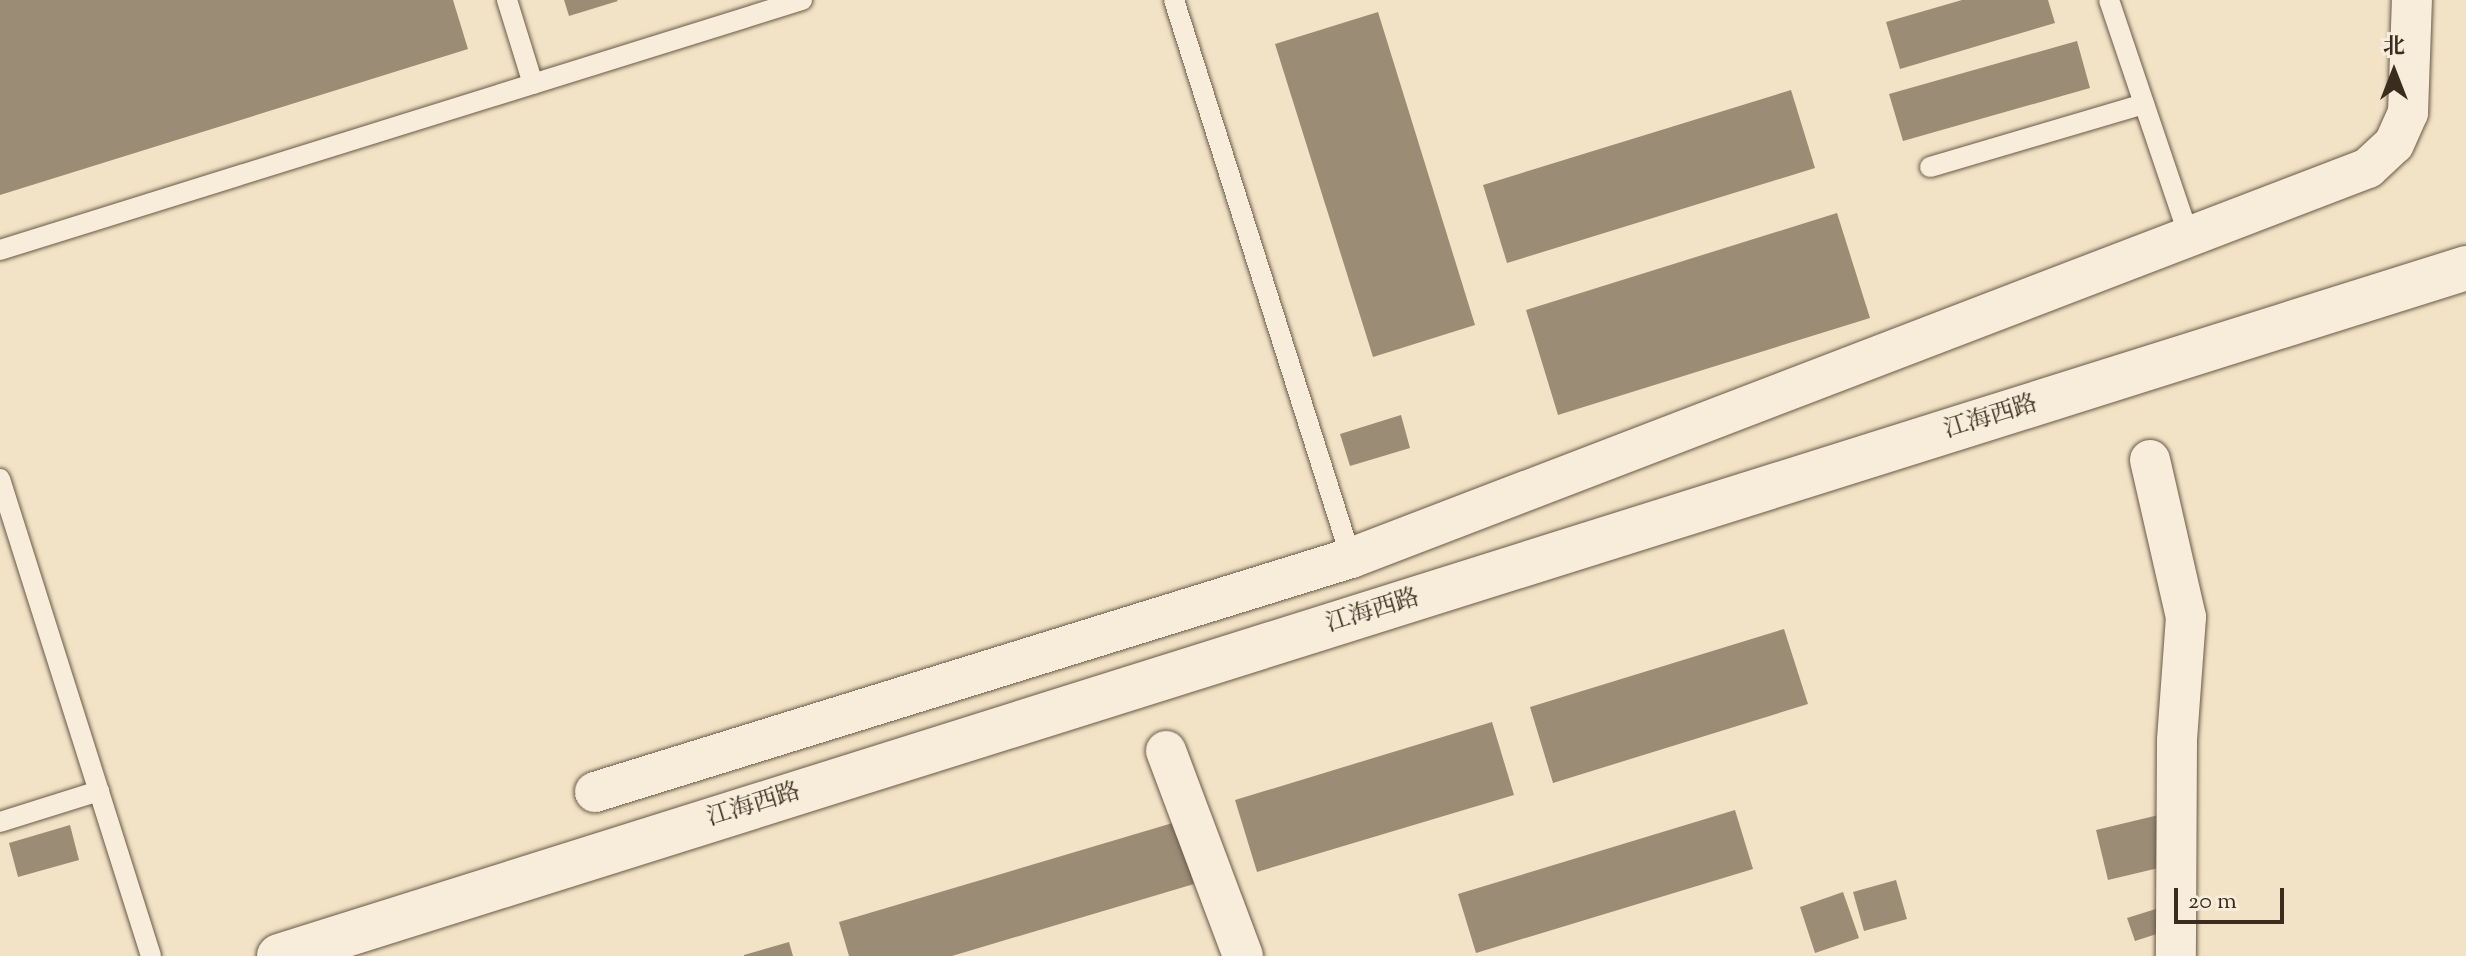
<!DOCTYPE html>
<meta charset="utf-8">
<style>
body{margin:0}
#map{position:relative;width:2466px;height:956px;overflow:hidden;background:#f3e3c6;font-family:"Sorts Mill Goudy","Noto Serif SC",serif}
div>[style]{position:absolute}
.building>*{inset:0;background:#9a8c75}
.roads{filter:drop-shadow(0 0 2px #685a47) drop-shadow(0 0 2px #685a47)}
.service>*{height:20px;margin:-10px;padding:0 10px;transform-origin:10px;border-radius:10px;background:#f7edda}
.minor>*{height:40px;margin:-20px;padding:0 20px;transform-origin:20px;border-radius:20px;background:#f7edda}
.secondary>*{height:44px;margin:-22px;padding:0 22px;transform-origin:22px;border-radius:22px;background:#f7edda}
span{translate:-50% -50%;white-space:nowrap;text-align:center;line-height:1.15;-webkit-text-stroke:8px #f7edda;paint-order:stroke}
.street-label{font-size:24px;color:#3a2d1d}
.north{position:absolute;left:2354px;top:32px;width:80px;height:80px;-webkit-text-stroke:6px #f7edda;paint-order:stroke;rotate:0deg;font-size:22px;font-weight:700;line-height:32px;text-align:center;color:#3a2d1d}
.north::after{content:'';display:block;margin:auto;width:28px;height:36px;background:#3a2d1d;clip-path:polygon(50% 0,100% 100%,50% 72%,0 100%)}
.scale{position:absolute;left:2174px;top:888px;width:110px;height:36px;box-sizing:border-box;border:4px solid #3a2d1d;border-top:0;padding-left:10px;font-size:24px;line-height:28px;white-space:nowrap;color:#3a2d1d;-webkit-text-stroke:6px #f7edda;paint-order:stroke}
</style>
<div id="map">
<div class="building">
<div style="clip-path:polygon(0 0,453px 0,468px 49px,0 195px)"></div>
<div style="clip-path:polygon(564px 0,617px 0,618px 1px,569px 16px)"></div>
<div style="clip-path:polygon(1962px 0,2048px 0,2055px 23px,1900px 69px,1886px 22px)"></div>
<div style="clip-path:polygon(1378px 12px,1475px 325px,1373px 357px,1275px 44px)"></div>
<div style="clip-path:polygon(2077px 41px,2090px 88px,1903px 141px,1889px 94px)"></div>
<div style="clip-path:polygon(1791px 90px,1815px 168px,1507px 263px,1483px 185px)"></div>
<div style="clip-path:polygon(1837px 213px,1870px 318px,1558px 415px,1526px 310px)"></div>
<div style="clip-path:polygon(1401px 415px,1410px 448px,1350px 466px,1340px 434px)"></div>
<div style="clip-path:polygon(1784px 629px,1808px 704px,1553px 783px,1530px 707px)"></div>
<div style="clip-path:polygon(1492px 722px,1514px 795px,1257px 872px,1235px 800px)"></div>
<div style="clip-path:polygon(1735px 810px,1753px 869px,1476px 953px,1458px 894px)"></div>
<div style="clip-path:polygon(2167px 813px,2167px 866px,2108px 880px,2096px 830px)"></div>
<div style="clip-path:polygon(1176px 822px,1194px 884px,952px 956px,849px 956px,839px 922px)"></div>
<div style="clip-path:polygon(70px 825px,79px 860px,18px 877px,9px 843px)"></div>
<div style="clip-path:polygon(1896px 880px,1907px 919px,1864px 931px,1853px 892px)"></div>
<div style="clip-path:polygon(1843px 892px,1859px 938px,1815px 953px,1800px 907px)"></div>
<div style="clip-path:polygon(2159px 908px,2166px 931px,2135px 941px,2127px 918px)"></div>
<div style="clip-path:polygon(789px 942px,793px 956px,744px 956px,744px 955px)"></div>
</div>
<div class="roads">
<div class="service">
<div style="left:507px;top:0;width:88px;rotate:72.8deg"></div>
<div style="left:1174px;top:0;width:585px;rotate:72.4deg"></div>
<div style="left:2109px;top:0;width:246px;rotate:71.3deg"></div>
<div style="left:1930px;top:167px;width:223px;rotate:-16.4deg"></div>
<div style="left:0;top:250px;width:840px;rotate:-17.31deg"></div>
<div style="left:0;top:479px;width:500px;rotate:72.43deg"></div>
<div style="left:0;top:822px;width:104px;rotate:-17.4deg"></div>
</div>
<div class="minor">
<div style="left:2150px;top:460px;width:161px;rotate:77.1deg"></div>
<div style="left:2186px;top:617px;width:124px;rotate:94.2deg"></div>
<div style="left:2177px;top:741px;width:215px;rotate:90.3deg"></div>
<div style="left:1166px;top:751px;width:219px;rotate:69.4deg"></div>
<div style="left:595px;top:792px;width:791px;rotate:-17.2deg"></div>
<div style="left:1351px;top:558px;width:1089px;rotate:-20.98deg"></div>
<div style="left:2368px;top:168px;width:35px;rotate:-43deg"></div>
<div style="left:2394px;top:144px;width:34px;rotate:-66deg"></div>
<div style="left:2408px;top:113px;width:113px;rotate:-88deg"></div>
</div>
<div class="secondary">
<div style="left:279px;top:956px;width:2293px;rotate:-17.46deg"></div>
</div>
</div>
<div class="street-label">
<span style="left:1991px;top:418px;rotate:-17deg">江海西路</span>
<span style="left:1373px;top:612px;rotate:-17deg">江海西路</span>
<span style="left:754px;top:806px;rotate:-17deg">江海西路</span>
</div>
<div class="north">北</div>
<div class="scale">20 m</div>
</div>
